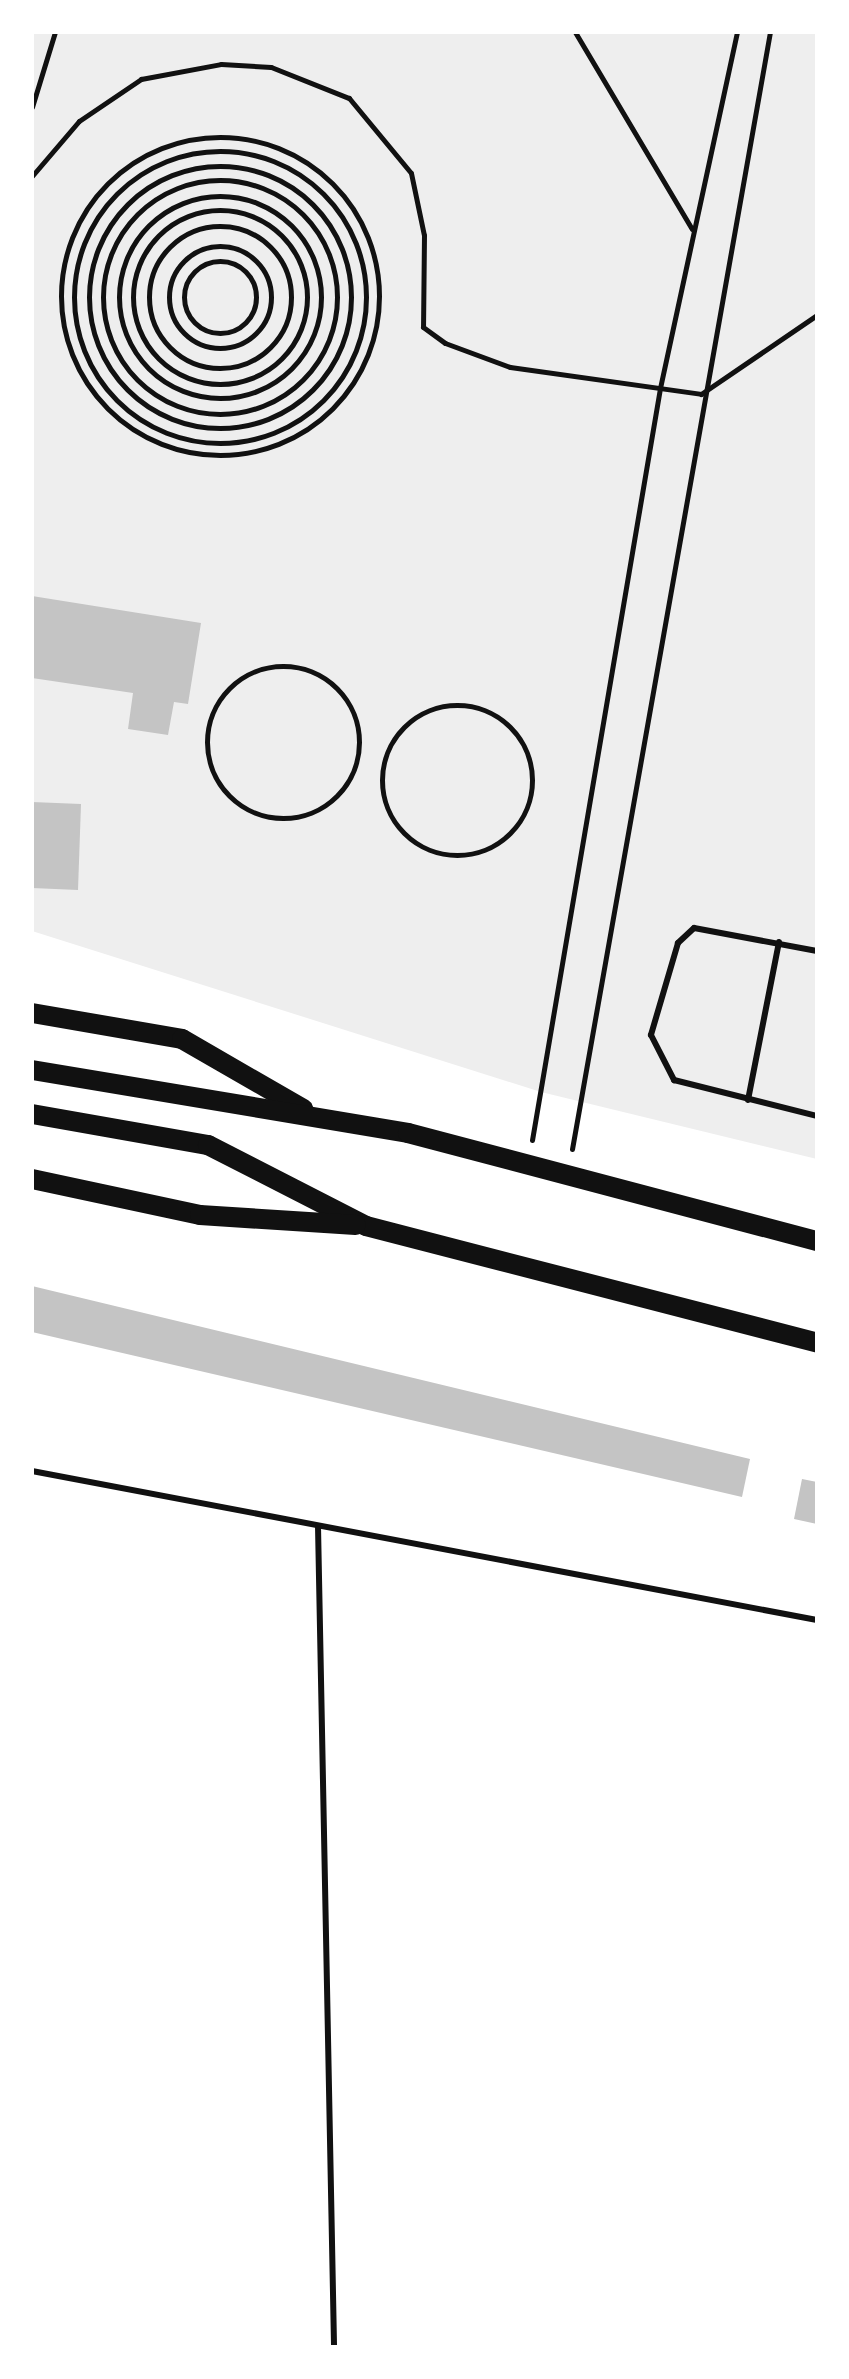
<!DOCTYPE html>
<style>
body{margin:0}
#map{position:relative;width:849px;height:2379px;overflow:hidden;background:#fff;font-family:"Titillium Web",sans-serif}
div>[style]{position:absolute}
.green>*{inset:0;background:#eee}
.building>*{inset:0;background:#c4c4c4}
.path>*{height:5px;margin:-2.5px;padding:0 2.5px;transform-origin:2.5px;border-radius:2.5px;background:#111}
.path>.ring{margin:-2.5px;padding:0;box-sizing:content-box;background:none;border:5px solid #111;border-radius:50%}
.service>*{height:6px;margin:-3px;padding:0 3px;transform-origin:3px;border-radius:3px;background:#111}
.primary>*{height:20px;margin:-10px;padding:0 10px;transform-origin:10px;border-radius:10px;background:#111}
span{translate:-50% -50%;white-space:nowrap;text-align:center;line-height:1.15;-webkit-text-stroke:6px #fff;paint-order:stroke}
.frame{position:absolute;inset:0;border:34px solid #fff;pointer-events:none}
</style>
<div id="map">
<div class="green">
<div style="clip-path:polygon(32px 32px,817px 32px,817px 1159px,541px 1092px,32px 931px)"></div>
</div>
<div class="building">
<div style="clip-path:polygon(32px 596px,201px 623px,188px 704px,174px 702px,168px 735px,128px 729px,133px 693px,32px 678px)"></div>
<div style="clip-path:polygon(32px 802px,81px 804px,78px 890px,32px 888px)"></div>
<div style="clip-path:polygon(32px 1286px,750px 1459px,742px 1497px,32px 1332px)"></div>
<div style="clip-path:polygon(802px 1479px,817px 1482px,817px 1524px,794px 1519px)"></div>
</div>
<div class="path">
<div style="left:575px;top:32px;width:229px;rotate:59.3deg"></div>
<div style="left:32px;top:107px;width:78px;rotate:-73deg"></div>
<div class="ring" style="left:61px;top:137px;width:313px;height:313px"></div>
<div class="ring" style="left:74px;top:151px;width:287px;height:287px"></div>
<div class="ring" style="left:89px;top:166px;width:257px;height:257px"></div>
<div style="left:32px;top:176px;width:72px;rotate:-49.5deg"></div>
<div style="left:79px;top:121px;width:75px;rotate:-34.1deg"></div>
<div style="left:141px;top:79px;width:81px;rotate:-10.6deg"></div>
<div style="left:221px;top:64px;width:50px;rotate:3.4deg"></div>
<div style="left:271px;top:67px;width:84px;rotate:21.7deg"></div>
<div style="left:349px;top:98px;width:97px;rotate:50.4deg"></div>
<div style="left:411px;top:173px;width:63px;rotate:78.2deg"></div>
<div style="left:424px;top:235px;width:92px;rotate:90.6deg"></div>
<div style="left:423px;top:327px;width:27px;rotate:36deg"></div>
<div style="left:445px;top:343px;width:69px;rotate:20.3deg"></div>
<div style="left:510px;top:367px;width:193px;rotate:8deg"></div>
<div style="left:701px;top:394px;width:140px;rotate:-34.3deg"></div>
<div class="ring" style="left:103px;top:180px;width:229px;height:229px"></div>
<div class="ring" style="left:119px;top:196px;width:197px;height:197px"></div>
<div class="ring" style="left:133px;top:210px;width:169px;height:169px"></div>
<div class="ring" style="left:149px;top:226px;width:137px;height:137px"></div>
<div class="ring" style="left:169px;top:246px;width:97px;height:97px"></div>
<div class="ring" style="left:184px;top:261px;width:67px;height:67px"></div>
<div class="ring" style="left:207px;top:666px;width:147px;height:147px"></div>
<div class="ring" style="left:382px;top:705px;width:145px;height:145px"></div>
<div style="left:532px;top:1140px;width:763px;rotate:-80.34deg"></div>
<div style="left:660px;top:388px;width:364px;rotate:-77.8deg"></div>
<div style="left:572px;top:1149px;width:1134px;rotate:-79.95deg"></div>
</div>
<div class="service">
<div style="left:817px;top:951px;width:125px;rotate:-169.4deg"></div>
<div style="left:694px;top:928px;width:22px;rotate:137deg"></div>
<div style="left:678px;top:943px;width:96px;rotate:106.4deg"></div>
<div style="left:651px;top:1035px;width:51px;rotate:62.9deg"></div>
<div style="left:674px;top:1080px;width:147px;rotate:14.1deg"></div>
<div style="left:748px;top:1100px;width:161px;rotate:-78.9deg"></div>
<div style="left:32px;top:1471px;width:799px;rotate:10.75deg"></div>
<div style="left:318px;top:1526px;width:821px;rotate:88.88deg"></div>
</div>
<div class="primary">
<div style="left:32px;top:1013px;width:152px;rotate:9.8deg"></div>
<div style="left:182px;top:1039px;width:140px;rotate:30deg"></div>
<div style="left:32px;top:1070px;width:381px;rotate:9.5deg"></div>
<div style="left:408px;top:1133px;width:423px;rotate:14.8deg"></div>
<div style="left:32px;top:1114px;width:179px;rotate:10deg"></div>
<div style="left:208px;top:1145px;width:178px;rotate:27.1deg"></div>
<div style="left:366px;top:1226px;width:466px;rotate:14.5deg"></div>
<div style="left:32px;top:1179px;width:172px;rotate:12.1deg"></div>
<div style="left:200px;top:1215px;width:156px;rotate:3.7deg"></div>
</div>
<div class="frame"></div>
</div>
